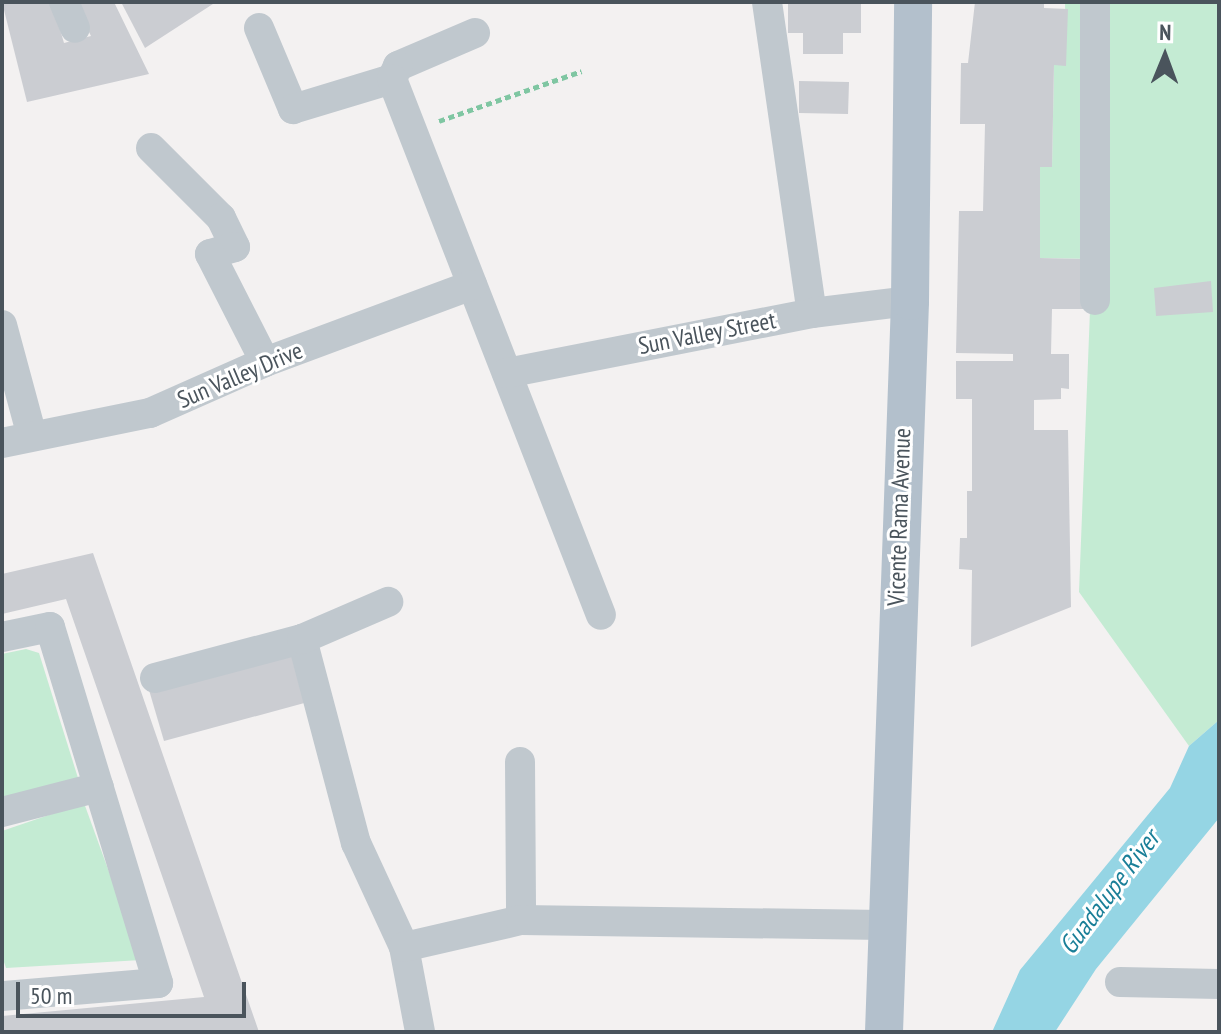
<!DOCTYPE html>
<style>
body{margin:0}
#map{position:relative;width:1221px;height:1034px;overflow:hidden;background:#f3f1f1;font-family:"PT Sans Narrow",sans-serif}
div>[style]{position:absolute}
.green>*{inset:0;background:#c4ebd3}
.water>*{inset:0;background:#95d5e4}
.building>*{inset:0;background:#cbcdd2}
.path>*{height:5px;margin-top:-2.5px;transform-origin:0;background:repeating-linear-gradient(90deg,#7fc6a2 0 6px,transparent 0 10px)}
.minor>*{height:30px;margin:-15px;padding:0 15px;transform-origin:15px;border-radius:15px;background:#c0c8ce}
.major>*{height:38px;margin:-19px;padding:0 19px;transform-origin:19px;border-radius:19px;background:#b3c0cc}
span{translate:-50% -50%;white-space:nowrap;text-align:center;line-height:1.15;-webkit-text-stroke:6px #fff;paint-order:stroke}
.street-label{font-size:24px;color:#4a545c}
.water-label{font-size:26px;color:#1a7f98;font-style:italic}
.frame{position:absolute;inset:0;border:4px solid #4a545c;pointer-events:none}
.north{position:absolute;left:1125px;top:16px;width:80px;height:80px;-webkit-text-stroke:6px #fff;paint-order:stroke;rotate:1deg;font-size:22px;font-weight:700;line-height:32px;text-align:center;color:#4a545c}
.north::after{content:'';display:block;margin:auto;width:28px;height:36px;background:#4a545c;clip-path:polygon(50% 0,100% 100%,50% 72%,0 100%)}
.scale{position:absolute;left:16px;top:982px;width:230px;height:36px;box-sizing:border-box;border:4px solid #4a545c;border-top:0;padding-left:10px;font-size:24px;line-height:28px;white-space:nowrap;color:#4a545c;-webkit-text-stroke:6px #fff;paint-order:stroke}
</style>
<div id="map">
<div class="green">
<div style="clip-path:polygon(1065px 2px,1219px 2px,1219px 720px,1189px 746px,1079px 592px,1092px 259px,1040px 258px,1040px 167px,1052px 167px,1054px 65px,1066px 65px)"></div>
<div style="clip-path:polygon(26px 649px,39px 653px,78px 778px,2px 800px,2px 654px)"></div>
<div style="clip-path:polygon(84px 803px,141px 960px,6px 968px,2px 956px,2px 831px)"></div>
</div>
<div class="water">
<div style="clip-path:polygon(1219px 720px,1219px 818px,1096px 969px,1055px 1032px,992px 1032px,1020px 970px,1170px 788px,1189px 746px)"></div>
</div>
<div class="building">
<div style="clip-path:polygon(2px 2px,52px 2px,64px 43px,91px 36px,74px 2px,114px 2px,149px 74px,27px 102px)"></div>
<div style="clip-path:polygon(121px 2px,216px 2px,145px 48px)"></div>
<div style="clip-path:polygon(788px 2px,861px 2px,861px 33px,843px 33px,843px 54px,803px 54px,803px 33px,788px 33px)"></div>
<div style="clip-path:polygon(975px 2px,1044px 2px,1044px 8px,1068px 9px,1066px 66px,1054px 65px,1052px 167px,1040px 167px,1040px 258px,1084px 259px,1083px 309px,1052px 309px,1051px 354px,1069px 354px,1069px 389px,1061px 388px,1061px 399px,1034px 400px,1034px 430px,1068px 430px,1071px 607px,971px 647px,972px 570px,959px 569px,960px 538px,967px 538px,967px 491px,972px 491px,972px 399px,956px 399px,956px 361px,1013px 361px,1013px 354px,956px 353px,959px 211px,983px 211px,985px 124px,960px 124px,961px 63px,968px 63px)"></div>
<div style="clip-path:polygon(799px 81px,849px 82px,848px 114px,799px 113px)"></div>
<div style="clip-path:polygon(1211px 281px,1213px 312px,1156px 316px,1154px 288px)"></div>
<div style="clip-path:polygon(93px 553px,259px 1032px,2px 1032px,2px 1016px,204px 997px,66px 599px,2px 614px,2px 574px)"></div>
<div style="clip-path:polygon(294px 651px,308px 702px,164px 741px,149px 690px)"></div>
</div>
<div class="path">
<div style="left:439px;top:121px;width:151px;rotate:-19.3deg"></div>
</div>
<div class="minor">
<div style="left:64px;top:2px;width:28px;rotate:67deg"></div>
<div style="left:767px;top:2px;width:314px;rotate:81.8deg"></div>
<div style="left:1095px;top:2px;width:298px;rotate:90deg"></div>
<div style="left:259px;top:28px;width:88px;rotate:67.2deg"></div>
<div style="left:293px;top:109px;width:103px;rotate:-16.9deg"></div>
<div style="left:475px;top:33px;width:84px;rotate:156.8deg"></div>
<div style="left:398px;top:66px;width:14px;rotate:115deg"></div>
<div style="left:392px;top:79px;width:575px;rotate:68.7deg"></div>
<div style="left:151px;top:148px;width:99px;rotate:45deg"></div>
<div style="left:221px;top:218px;width:32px;rotate:64deg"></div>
<div style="left:235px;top:247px;width:26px;rotate:164deg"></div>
<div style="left:210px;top:254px;width:121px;rotate:63deg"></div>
<div style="left:2px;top:325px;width:115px;rotate:74.9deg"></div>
<div style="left:507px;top:373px;width:311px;rotate:-11.1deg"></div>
<div style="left:812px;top:313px;width:99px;rotate:-7deg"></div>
<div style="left:2px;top:443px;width:151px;rotate:-11.5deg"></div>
<div style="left:150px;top:413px;width:126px;rotate:-23.9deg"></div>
<div style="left:265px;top:362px;width:221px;rotate:-20.4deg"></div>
<div style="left:2px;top:637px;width:49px;rotate:-11.8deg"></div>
<div style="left:50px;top:627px;width:372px;rotate:73.1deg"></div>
<div style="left:158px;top:983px;width:157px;rotate:175.2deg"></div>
<div style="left:302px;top:639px;width:211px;rotate:75.2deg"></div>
<div style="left:356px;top:843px;width:115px;rotate:65.2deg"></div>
<div style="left:404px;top:947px;width:86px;rotate:79.3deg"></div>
<div style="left:155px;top:678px;width:152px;rotate:-14.9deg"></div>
<div style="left:302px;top:639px;width:94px;rotate:-23.3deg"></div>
<div style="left:520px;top:762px;width:158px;rotate:89.6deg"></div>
<div style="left:2px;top:812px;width:100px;rotate:-14.5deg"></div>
<div style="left:404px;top:947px;width:120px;rotate:-13deg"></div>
<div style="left:521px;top:920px;width:363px;rotate:0.8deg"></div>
<div style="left:1120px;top:982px;width:99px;rotate:1.2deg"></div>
</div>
<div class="major">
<div style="left:884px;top:1032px;width:731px;rotate:-87.96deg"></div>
<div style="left:910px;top:301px;width:299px;rotate:-89.4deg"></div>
</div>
<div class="street-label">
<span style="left:707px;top:333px;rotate:-11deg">Sun Valley Street</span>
<span style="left:240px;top:375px;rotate:-23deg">Sun Valley Drive</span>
<span style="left:899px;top:517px;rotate:-88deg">Vicente Rama Avenue</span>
</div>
<div class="water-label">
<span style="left:1109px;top:892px;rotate:-53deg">Guadalupe River</span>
</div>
<div class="frame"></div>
<div class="north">N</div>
<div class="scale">50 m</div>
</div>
